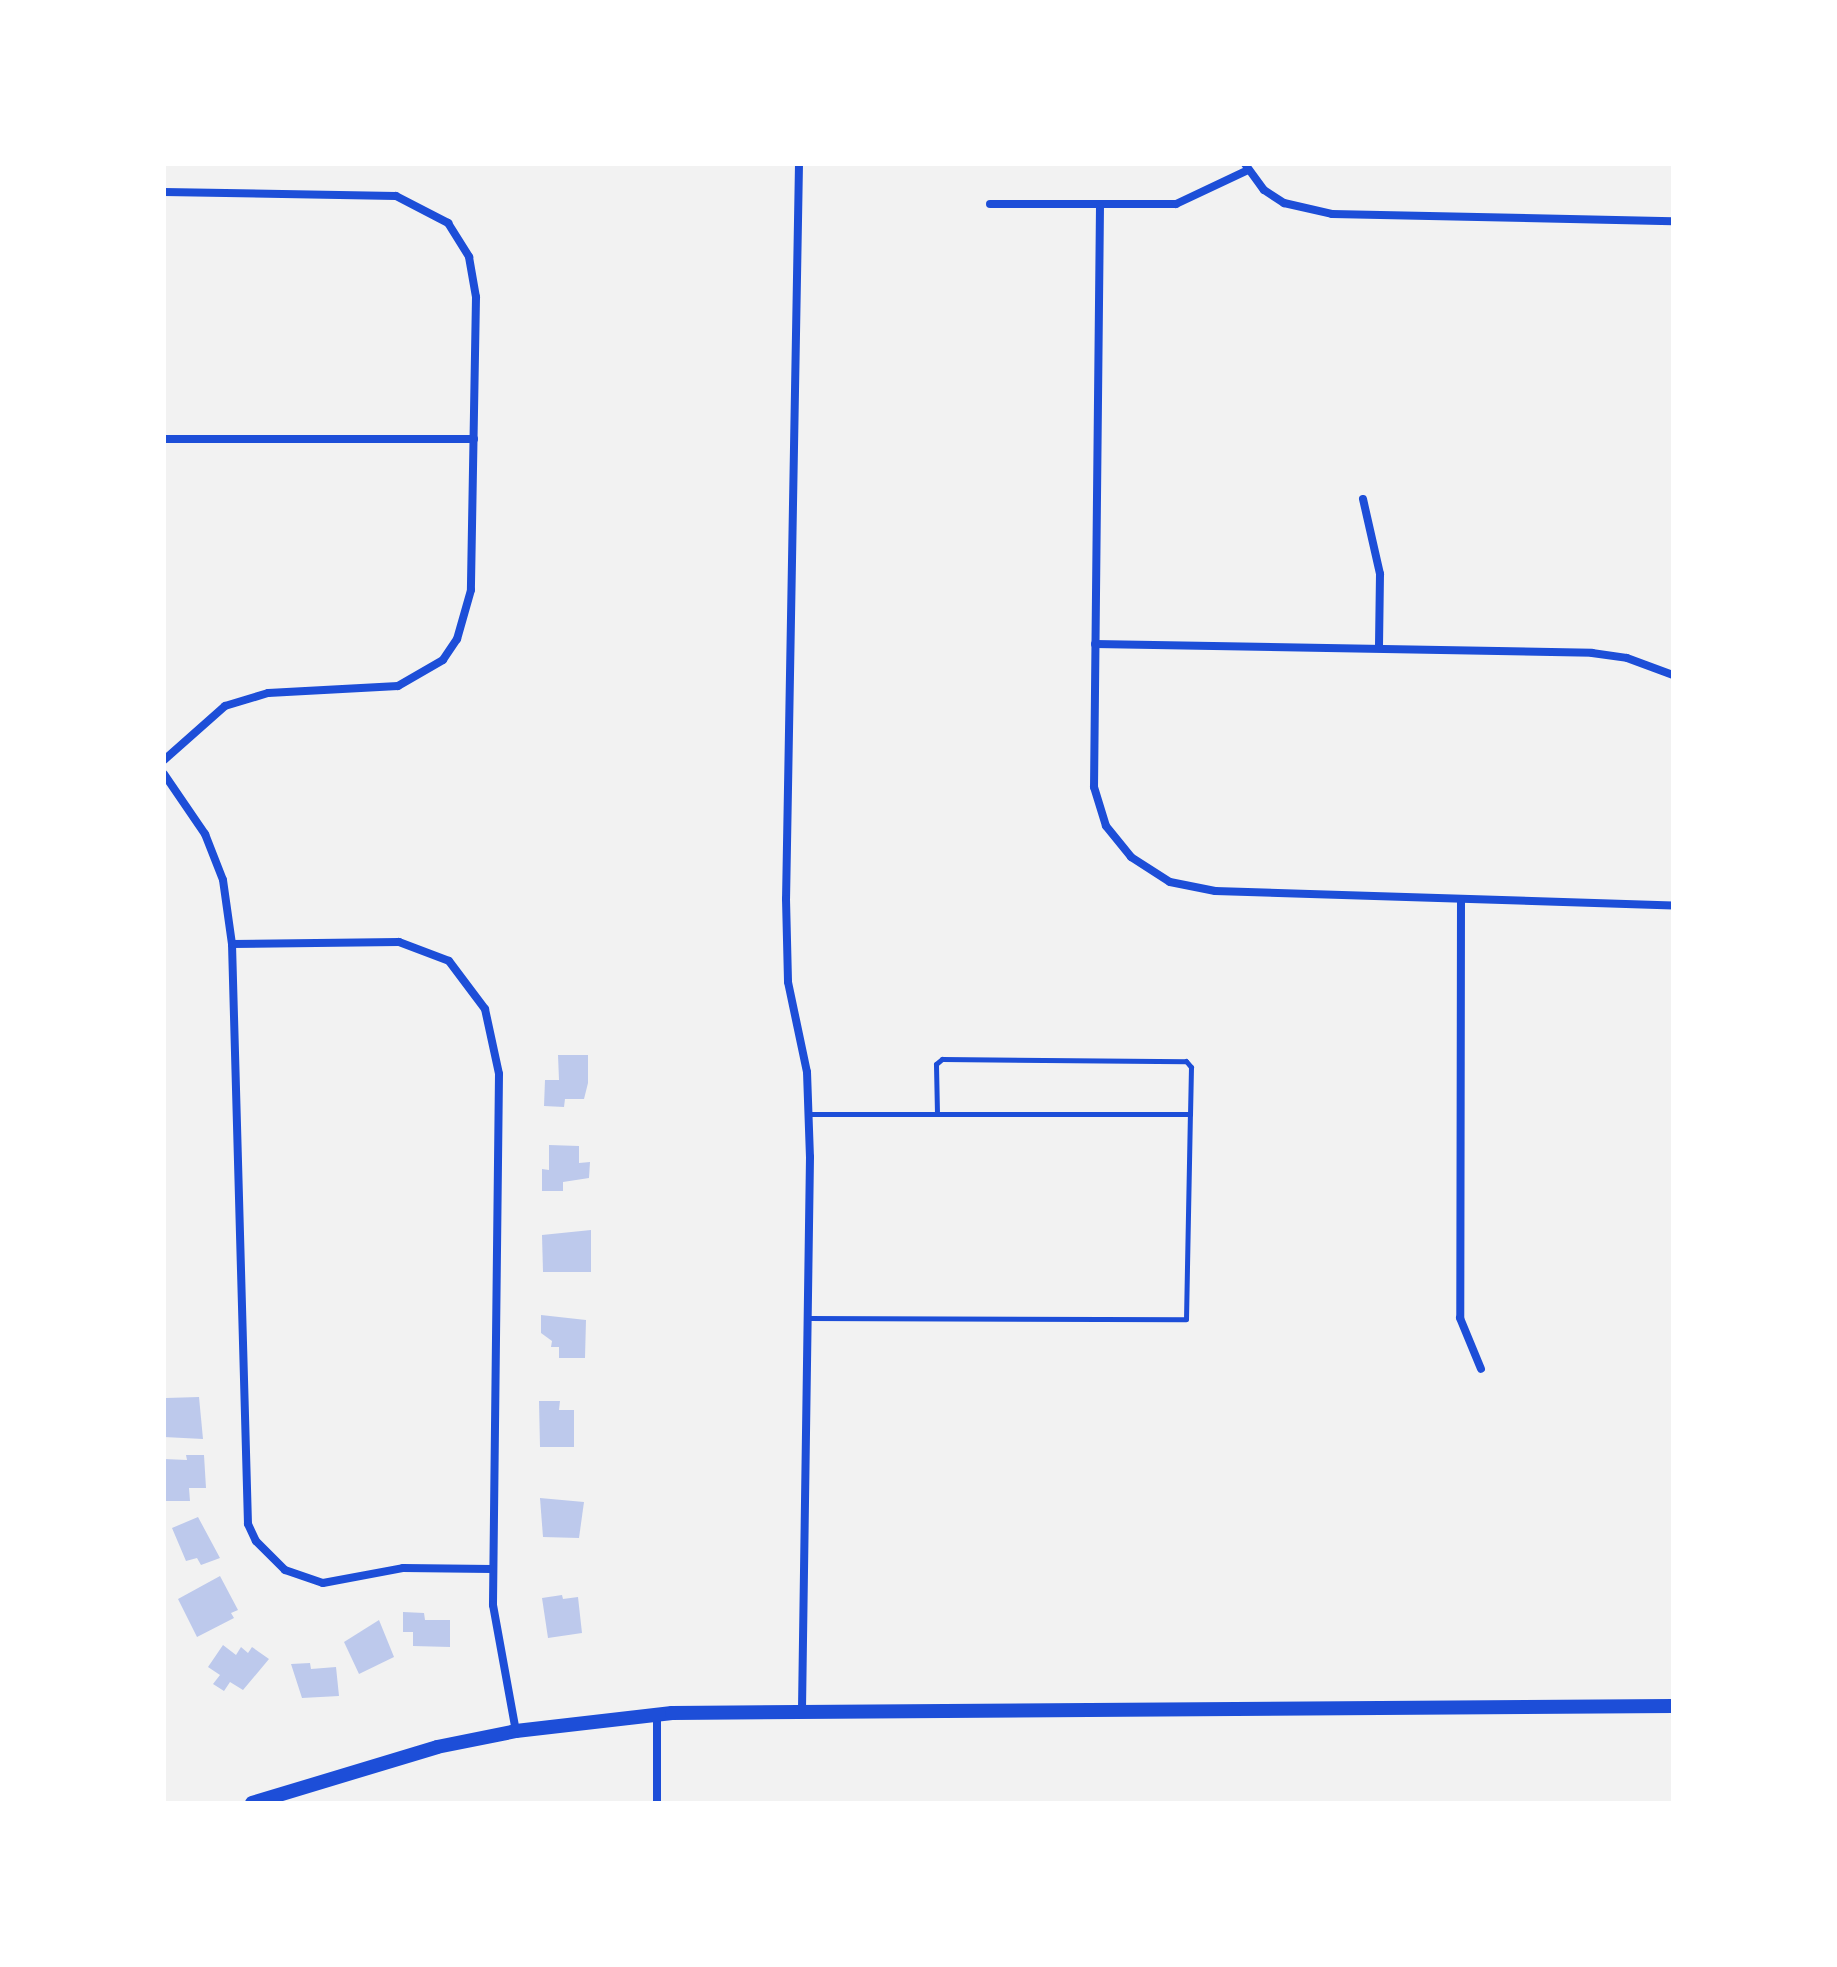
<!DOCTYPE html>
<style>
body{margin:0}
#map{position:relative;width:1837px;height:1967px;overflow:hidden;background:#f2f2f2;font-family:Quicksand,sans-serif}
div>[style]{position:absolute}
.building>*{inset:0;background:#bdc9ec}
.service>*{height:5px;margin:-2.5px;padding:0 2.5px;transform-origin:2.5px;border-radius:2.5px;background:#1d4ed8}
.minor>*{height:8px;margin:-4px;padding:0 4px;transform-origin:4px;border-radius:4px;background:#1d4ed8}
.secondary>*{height:14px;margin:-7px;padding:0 7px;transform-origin:7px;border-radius:7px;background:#1d4ed8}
span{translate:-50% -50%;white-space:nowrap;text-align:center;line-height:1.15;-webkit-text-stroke:7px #fff;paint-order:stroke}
.frame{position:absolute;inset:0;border:166px solid #fff;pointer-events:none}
</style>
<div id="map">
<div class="building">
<div style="clip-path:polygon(558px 1055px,588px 1055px,588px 1083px,584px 1099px,565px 1099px,564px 1107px,544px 1106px,545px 1080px,559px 1080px)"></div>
<div style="clip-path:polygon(549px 1145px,579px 1146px,579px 1163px,590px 1162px,589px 1178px,563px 1182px,563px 1191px,542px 1191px,542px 1169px,549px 1170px)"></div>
<div style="clip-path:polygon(591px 1230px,591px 1272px,543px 1272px,542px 1235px)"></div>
<div style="clip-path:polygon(541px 1315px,586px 1320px,585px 1358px,559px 1358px,559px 1347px,551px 1347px,552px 1341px,541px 1333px)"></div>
<div style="clip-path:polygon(199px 1397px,203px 1439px,164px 1437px,166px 1398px)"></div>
<div style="clip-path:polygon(539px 1401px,560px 1401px,559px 1410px,574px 1410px,574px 1447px,540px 1447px)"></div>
<div style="clip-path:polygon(186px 1455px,204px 1455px,206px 1488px,189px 1488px,190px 1501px,165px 1501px,164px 1459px,187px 1460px)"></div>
<div style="clip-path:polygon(540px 1498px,584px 1502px,579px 1538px,543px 1537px)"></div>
<div style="clip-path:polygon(198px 1517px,220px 1558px,201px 1565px,197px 1558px,186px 1561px,172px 1528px)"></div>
<div style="clip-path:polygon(220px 1576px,238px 1610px,231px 1613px,234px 1618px,197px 1637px,178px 1599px)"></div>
<div style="clip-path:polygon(562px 1595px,563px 1599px,578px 1597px,582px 1633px,548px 1638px,542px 1598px)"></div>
<div style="clip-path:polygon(403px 1612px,424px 1613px,425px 1620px,450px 1620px,450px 1647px,413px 1646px,413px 1632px,403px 1632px)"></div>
<div style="clip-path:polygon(379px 1620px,394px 1657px,359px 1674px,344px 1642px)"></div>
<div style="clip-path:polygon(223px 1645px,236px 1655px,241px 1647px,248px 1653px,252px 1647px,269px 1659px,243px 1690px,230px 1682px,224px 1691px,213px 1684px,220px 1675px,208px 1667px)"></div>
<div style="clip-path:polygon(310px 1663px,311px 1669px,336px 1667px,339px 1696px,302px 1698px,291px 1664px)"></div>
</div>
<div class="service">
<div style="left:937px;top:1113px;width:49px;rotate:-91.2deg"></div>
<div style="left:936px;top:1064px;width:8px;rotate:-40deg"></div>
<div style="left:942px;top:1059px;width:244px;rotate:0.5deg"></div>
<div style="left:1186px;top:1061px;width:8px;rotate:50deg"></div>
<div style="left:1191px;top:1067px;width:47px;rotate:91.2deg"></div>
<div style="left:807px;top:1318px;width:379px;rotate:0.2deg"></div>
<div style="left:1186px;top:1319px;width:205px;rotate:-88.9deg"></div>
<div style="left:1190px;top:1114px;width:381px;rotate:180deg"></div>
</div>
<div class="minor">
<div style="left:799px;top:164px;width:735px;rotate:91.01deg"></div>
<div style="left:786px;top:899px;width:83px;rotate:88.6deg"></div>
<div style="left:788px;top:982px;width:92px;rotate:78.1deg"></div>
<div style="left:807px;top:1072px;width:85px;rotate:88deg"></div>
<div style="left:810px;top:1157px;width:551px;rotate:90.83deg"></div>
<div style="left:1245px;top:164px;width:32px;rotate:54deg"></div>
<div style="left:1264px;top:190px;width:24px;rotate:33deg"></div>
<div style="left:1284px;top:203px;width:49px;rotate:12.9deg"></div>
<div style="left:1332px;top:214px;width:341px;rotate:1.2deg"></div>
<div style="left:164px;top:192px;width:232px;rotate:1deg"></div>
<div style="left:396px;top:196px;width:59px;rotate:27.4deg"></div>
<div style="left:448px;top:223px;width:40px;rotate:58deg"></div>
<div style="left:469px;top:257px;width:41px;rotate:80.1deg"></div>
<div style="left:476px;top:297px;width:293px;rotate:91deg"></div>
<div style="left:471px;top:590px;width:51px;rotate:105.9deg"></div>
<div style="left:457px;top:639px;width:25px;rotate:124deg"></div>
<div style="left:443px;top:660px;width:52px;rotate:150deg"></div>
<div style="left:398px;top:686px;width:130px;rotate:176.9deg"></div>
<div style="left:268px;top:693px;width:45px;rotate:163.2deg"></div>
<div style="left:225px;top:706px;width:81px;rotate:138.5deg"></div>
<div style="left:990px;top:204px;width:186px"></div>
<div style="left:1176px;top:204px;width:80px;rotate:-25.3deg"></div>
<div style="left:1100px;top:206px;width:581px;rotate:90.59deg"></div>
<div style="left:1094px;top:787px;width:41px;rotate:72.9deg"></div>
<div style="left:1106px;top:826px;width:40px;rotate:51deg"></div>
<div style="left:1131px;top:857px;width:46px;rotate:32.7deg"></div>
<div style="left:1170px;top:882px;width:46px;rotate:11.3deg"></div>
<div style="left:1215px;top:891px;width:458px;rotate:1.8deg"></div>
<div style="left:164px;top:439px;width:310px"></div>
<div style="left:1363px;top:499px;width:77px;rotate:77.2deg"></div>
<div style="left:1380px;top:574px;width:74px;rotate:90.8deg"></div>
<div style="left:1095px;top:644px;width:497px;rotate:1deg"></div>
<div style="left:1592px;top:653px;width:35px;rotate:8deg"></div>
<div style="left:1627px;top:658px;width:49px;rotate:20.3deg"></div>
<div style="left:164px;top:774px;width:73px;rotate:55.7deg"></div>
<div style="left:205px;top:834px;width:49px;rotate:68.6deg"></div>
<div style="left:223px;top:880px;width:65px;rotate:82deg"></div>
<div style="left:232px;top:944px;width:580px;rotate:88.42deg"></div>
<div style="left:248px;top:1524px;width:19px;rotate:65deg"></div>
<div style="left:256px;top:1541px;width:41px;rotate:45deg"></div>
<div style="left:285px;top:1570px;width:40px;rotate:18.9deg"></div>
<div style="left:323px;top:1583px;width:81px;rotate:-10.6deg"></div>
<div style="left:403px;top:1568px;width:89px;rotate:0.6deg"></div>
<div style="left:1461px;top:900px;width:418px;rotate:90.1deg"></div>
<div style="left:1460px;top:1318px;width:55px;rotate:67.6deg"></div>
<div style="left:232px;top:944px;width:167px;rotate:-0.7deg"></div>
<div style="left:399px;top:942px;width:53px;rotate:20.8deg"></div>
<div style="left:449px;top:961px;width:60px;rotate:53.1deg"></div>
<div style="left:485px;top:1009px;width:66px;rotate:77.8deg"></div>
<div style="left:499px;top:1074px;width:531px;rotate:90.65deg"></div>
<div style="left:493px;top:1605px;width:128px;rotate:79.7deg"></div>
<div style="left:657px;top:1803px;width:89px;rotate:-90deg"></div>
</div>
<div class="secondary">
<div style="left:252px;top:1803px;width:193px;rotate:-16.8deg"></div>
<div style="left:437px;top:1747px;width:81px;rotate:-11.4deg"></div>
<div style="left:516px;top:1731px;width:157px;rotate:-6.6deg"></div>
<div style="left:672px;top:1713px;width:1001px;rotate:-0.4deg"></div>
</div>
<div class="frame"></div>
</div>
